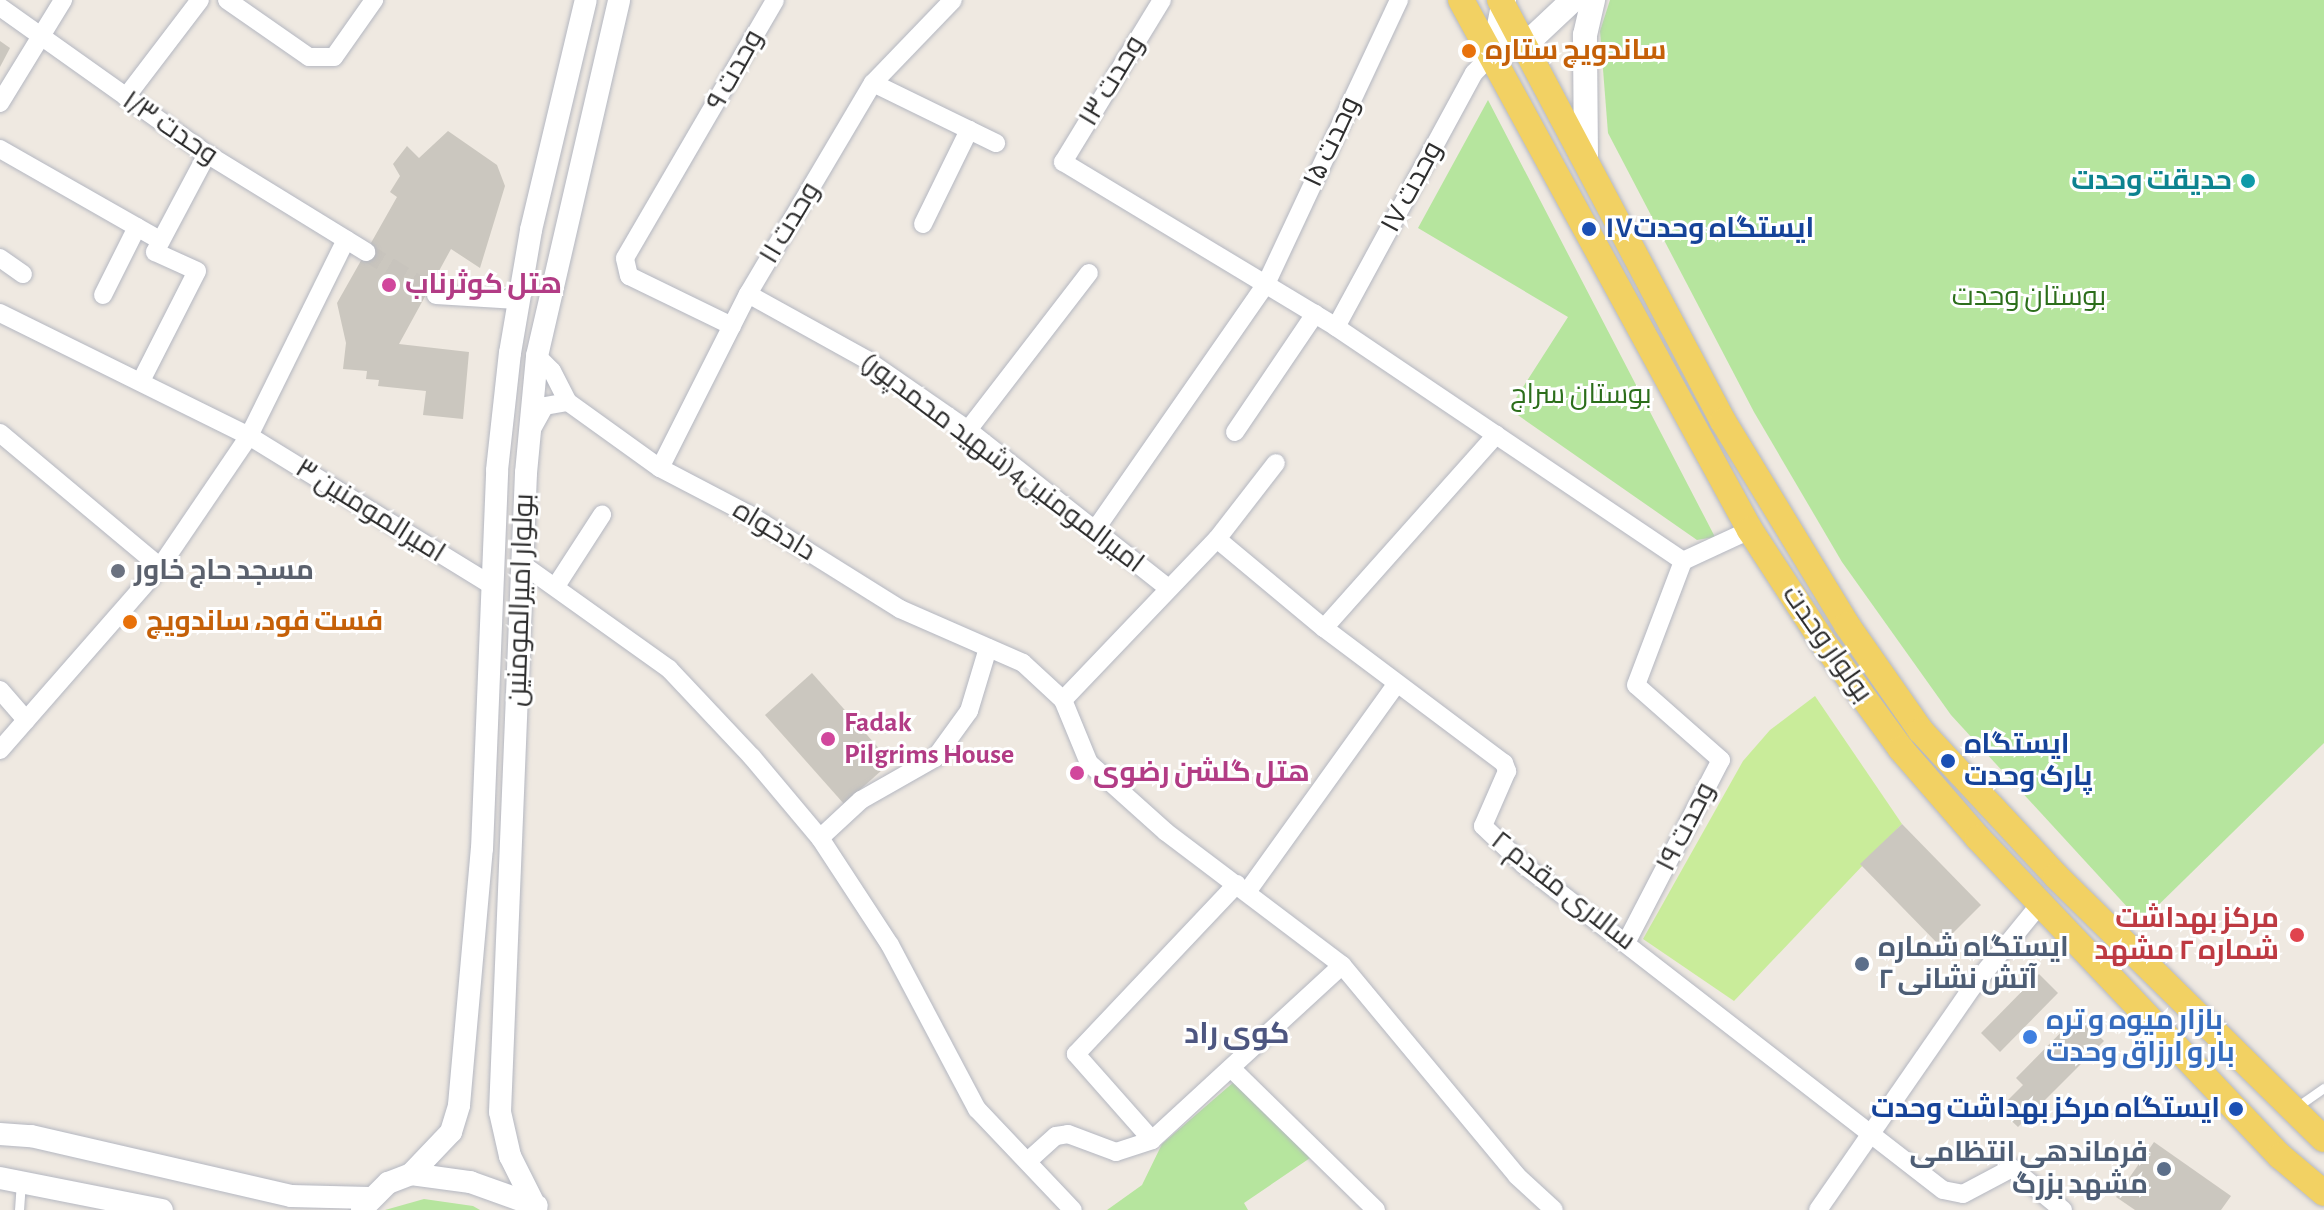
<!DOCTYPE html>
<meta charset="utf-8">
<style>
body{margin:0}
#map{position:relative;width:2324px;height:1210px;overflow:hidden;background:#efe9e1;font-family:"Alegreya Sans",Cairo,sans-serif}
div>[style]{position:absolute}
.green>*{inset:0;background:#b6e59e}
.pitch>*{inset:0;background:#c9ec9a}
.building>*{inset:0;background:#cbc7bf}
.minor-tunnel>*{height:18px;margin-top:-9px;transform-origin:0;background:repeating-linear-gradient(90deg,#c8c4bd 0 18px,transparent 0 27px)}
.roads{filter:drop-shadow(0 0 2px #b4b7c1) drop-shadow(0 0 2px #b4b7c1)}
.service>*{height:9px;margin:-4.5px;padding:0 4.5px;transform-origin:4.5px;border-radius:4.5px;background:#fff}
.minor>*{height:18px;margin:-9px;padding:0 9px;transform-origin:9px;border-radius:9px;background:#fff}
.tertiary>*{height:22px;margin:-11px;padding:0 11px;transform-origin:11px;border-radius:11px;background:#fff}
.secondary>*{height:24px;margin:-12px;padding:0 12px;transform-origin:12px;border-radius:12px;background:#fff}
.primary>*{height:26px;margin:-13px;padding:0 13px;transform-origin:13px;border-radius:13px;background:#f2d163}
.dots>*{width:22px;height:22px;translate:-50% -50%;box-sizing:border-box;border:4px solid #fff;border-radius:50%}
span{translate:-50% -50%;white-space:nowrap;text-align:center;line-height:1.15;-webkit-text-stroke:6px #fff;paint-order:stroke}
.food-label{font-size:28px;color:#c56008;font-weight:700}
.left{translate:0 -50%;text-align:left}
.street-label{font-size:28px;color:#2e2e2e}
.culture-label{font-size:28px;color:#0d838f;font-weight:700}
.right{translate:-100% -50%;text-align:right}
.transit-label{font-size:28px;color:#164399;font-weight:700}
.hotel-label{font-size:28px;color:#b23c85;font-weight:700}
.park-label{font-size:28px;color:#2c6e1b}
.worship-label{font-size:28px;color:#5b616d;font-weight:700}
.health-label{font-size:28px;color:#be3a42;font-weight:700}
.service-label{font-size:28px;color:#4e5e75;font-weight:700}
.shop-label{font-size:28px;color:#366cbe;font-weight:700}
.neighbourhood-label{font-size:30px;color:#4d5680;font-weight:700}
</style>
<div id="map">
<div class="green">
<div style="clip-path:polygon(1610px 0,2324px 0,2324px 743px,2141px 922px,1951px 715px,1842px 562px,1754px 412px,1608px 133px,1600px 31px)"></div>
<div style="clip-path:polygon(1488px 100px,1715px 537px,1697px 540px,1509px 409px,1568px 317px,1418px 228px)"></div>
<div style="clip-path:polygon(1235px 1081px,1313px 1156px,1244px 1203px,1248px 1210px,1107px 1210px,1142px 1185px,1162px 1144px)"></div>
<div style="clip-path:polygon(424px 1199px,473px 1206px,480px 1210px,385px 1210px)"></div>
</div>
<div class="pitch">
<div style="clip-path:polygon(1815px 696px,1902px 824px,1734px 1001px,1643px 939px,1743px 761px,1770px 730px)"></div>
</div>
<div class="building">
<div style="clip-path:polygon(0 41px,10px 48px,0 67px)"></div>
<div style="clip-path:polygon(448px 131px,497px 165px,505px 186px,480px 268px,451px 249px,399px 344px,469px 352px,463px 419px,423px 415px,426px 391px,378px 386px,379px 380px,366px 379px,367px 371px,343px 369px,346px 343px,337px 303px,397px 197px,390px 192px,400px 176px,393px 164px,407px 146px,419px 158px)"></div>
<div style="clip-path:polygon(812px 673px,891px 762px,844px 804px,765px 715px)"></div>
<div style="clip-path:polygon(1902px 824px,1981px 905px,1940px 946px,1860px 864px)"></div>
<div style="clip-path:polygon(2039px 974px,2058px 993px,2000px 1052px,1981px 1033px)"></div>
<div style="clip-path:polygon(2078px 1015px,2104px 1041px,2018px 1127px,1999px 1109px,2023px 1085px,2016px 1078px)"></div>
<div style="clip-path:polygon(2154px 1142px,2231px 1196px,2221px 1210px,2135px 1210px,2116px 1197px)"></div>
</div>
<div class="minor-tunnel">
<div style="left:366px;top:252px;width:82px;rotate:31.6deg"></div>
</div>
<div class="roads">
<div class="service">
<div style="left:2295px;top:1108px;width:35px;rotate:-35deg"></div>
<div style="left:19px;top:1210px;width:29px;rotate:-86deg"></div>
</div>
<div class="minor">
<div style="left:227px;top:0;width:100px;rotate:34.8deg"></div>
<div style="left:309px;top:57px;width:25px"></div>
<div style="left:334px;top:57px;width:70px;rotate:-54.9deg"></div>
<div style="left:1162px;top:0;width:190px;rotate:121.4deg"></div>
<div style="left:1063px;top:162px;width:319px;rotate:31.1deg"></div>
<div style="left:1336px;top:327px;width:419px;rotate:34deg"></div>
<div style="left:1683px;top:561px;width:74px;rotate:-24.8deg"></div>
<div style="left:0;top:7px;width:254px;rotate:35.4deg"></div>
<div style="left:207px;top:154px;width:187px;rotate:31.6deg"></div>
<div style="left:873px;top:83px;width:137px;rotate:26deg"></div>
<div style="left:126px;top:97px;width:122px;rotate:-52.7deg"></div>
<div style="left:0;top:103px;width:121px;rotate:-58.5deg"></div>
<div style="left:0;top:149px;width:185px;rotate:29.7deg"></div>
<div style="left:923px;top:224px;width:105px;rotate:-63.9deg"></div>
<div style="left:0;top:258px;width:28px;rotate:35deg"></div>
<div style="left:748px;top:294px;width:136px;rotate:29deg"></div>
<div style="left:867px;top:360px;width:123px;rotate:34.7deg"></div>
<div style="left:968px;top:430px;width:256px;rotate:38.3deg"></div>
<div style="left:103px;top:295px;width:76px;rotate:-63.4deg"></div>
<div style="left:436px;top:295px;width:81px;rotate:3.5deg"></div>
<div style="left:0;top:313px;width:278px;rotate:26.3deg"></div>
<div style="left:249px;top:436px;width:284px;rotate:31.6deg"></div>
<div style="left:732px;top:326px;width:114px;rotate:-154.1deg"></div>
<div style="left:629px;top:276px;width:18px;rotate:-103deg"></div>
<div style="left:625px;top:258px;width:298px;rotate:-59.8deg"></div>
<div style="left:1336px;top:327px;width:289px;rotate:-61.5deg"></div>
<div style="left:1474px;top:73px;width:29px;rotate:-46deg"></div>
<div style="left:537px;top:356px;width:21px;rotate:45deg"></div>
<div style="left:552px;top:371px;width:35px;rotate:63deg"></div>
<div style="left:568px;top:402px;width:113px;rotate:35.7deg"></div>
<div style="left:660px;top:468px;width:99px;rotate:27.6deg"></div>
<div style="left:748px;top:514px;width:179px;rotate:32deg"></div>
<div style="left:900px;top:609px;width:134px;rotate:23.7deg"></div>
<div style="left:1023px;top:663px;width:54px;rotate:42.8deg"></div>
<div style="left:1063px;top:700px;width:68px;rotate:67.6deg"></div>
<div style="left:1089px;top:763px;width:103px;rotate:41.9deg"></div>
<div style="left:1166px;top:832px;width:221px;rotate:37.1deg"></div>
<div style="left:1342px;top:965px;width:274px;rotate:50.3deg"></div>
<div style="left:1517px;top:1176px;width:50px;rotate:42.6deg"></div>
<div style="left:141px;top:381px;width:123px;rotate:-63deg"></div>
<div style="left:197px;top:271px;width:46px;rotate:-155.7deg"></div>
<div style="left:155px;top:252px;width:111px;rotate:-62deg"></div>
<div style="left:532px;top:429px;width:26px;rotate:-61deg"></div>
<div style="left:545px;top:406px;width:23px;rotate:-10deg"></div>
<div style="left:968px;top:430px;width:198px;rotate:-52.4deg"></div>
<div style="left:1235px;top:432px;width:143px;rotate:-55.9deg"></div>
<div style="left:0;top:433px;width:209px;rotate:39.9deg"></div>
<div style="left:660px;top:468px;width:195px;rotate:-63.2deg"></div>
<div style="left:748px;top:294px;width:245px;rotate:-59.4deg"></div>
<div style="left:873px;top:83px;width:115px;rotate:-46.1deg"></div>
<div style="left:1095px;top:530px;width:300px;rotate:-55.2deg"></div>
<div style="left:1266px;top:284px;width:314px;rotate:-64.9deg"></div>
<div style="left:1217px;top:539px;width:139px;rotate:39.8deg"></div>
<div style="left:1324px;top:628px;width:225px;rotate:36.9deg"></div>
<div style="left:1504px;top:763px;width:9px;rotate:69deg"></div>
<div style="left:1507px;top:771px;width:60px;rotate:113.6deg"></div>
<div style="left:1483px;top:826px;width:57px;rotate:43.6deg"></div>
<div style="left:1524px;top:865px;width:530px;rotate:37.8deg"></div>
<div style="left:1943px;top:1190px;width:20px;rotate:11deg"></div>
<div style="left:1963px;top:1194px;width:55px;rotate:-28deg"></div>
<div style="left:2012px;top:1168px;width:66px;rotate:39.5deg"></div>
<div style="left:522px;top:564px;width:181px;rotate:35.5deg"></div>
<div style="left:669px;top:669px;width:121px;rotate:46.7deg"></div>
<div style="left:752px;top:757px;width:106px;rotate:50deg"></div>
<div style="left:820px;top:838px;width:128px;rotate:56.8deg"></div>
<div style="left:890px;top:945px;width:186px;rotate:62.1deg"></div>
<div style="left:977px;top:1109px;width:139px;rotate:46.5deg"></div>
<div style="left:556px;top:586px;width:85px;rotate:-57.1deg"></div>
<div style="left:1324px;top:628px;width:259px;rotate:-48.3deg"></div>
<div style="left:0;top:690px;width:40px;rotate:49deg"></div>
<div style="left:1063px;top:700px;width:223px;rotate:-46.3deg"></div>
<div style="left:1217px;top:539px;width:96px;rotate:-52.2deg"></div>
<div style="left:0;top:750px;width:243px;rotate:-48.8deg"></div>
<div style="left:160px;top:567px;width:158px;rotate:-55.8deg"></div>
<div style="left:249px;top:436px;width:219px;rotate:-63.7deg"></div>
<div style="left:820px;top:838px;width:56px;rotate:-42.8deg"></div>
<div style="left:861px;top:800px;width:85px;rotate:-29.6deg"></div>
<div style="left:935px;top:758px;width:58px;rotate:-54.1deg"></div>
<div style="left:969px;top:711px;width:66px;rotate:-73.2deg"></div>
<div style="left:1247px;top:892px;width:257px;rotate:-54.3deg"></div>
<div style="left:1627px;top:941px;width:204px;rotate:-62.6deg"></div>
<div style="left:1721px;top:760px;width:113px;rotate:-138.6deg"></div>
<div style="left:1636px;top:685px;width:133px;rotate:-69.2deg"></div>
<div style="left:1231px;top:1068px;width:203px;rotate:44.4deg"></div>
<div style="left:1152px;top:1140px;width:115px;rotate:-131.5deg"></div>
<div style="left:1076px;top:1054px;width:234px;rotate:-46.6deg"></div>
<div style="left:1029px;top:1160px;width:36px;rotate:-42deg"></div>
<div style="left:1056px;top:1136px;width:12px;rotate:-9deg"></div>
<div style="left:1068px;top:1134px;width:51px;rotate:20.6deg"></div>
<div style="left:1116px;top:1152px;width:38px;rotate:-18deg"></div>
<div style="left:1152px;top:1140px;width:258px;rotate:-42.6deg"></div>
<div style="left:1818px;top:1210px;width:274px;rotate:-55.3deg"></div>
<div style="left:1974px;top:985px;width:104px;rotate:-50.8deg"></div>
</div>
<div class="tertiary">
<div style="left:0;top:1134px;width:31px;rotate:4deg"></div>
<div style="left:31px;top:1136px;width:267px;rotate:13deg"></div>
<div style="left:291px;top:1196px;width:78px;rotate:1.5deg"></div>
<div style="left:411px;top:1174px;width:58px;rotate:-46.4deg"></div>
<div style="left:451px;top:1132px;width:28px;rotate:-73deg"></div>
<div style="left:459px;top:1105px;width:257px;rotate:-84.9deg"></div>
<div style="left:482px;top:849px;width:379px;rotate:-87.7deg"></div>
<div style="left:497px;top:470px;width:118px;rotate:-83.7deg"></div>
<div style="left:510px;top:353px;width:125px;rotate:-80.3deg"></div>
<div style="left:531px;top:230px;width:236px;rotate:-76.6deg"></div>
<div style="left:0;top:1178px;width:165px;rotate:11.2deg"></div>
<div style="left:533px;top:1202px;width:51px;rotate:-116.6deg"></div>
<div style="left:510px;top:1156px;width:45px;rotate:-102.8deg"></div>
<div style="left:500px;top:1112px;width:640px;rotate:-87.67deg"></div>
<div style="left:526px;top:473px;width:118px;rotate:-84.6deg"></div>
<div style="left:537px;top:356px;width:365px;rotate:-77deg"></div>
<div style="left:362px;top:1209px;width:37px;rotate:-45deg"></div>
<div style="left:388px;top:1183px;width:25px;rotate:-21deg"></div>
<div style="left:411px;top:1174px;width:60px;rotate:7.7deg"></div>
<div style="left:470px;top:1182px;width:71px;rotate:19.7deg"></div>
</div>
<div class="secondary">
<div style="left:1504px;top:0;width:53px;rotate:100.9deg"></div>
<div style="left:1494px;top:52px;width:32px;rotate:-13deg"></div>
<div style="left:1525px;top:45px;width:66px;rotate:-43.2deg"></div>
<div style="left:1586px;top:158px;width:123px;rotate:-90.5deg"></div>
<div style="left:1585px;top:35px;width:36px;rotate:-77deg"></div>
</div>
<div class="primary">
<div style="left:1461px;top:0;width:604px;rotate:61.4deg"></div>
<div style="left:1750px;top:530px;width:134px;rotate:56.9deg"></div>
<div style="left:1823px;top:642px;width:132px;rotate:53.9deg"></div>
<div style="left:1901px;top:749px;width:118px;rotate:49.1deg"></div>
<div style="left:1978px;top:838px;width:439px;rotate:46.5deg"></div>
<div style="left:2280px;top:1156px;width:57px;rotate:40.1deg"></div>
<div style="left:1500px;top:0;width:476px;rotate:62.1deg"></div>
<div style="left:1723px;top:421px;width:239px;rotate:58.7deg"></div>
<div style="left:1847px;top:625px;width:129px;rotate:55.1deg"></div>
<div style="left:1921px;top:731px;width:198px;rotate:47deg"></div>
<div style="left:2056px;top:876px;width:375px;rotate:44.5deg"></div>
</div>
</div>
<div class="dots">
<div style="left:1469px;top:51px;background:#e8710a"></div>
<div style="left:2248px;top:181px;background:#0f9aa8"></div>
<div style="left:1589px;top:229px;background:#1a4fb4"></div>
<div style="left:389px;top:285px;background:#d1479c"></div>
<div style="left:118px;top:571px;background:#6b7280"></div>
<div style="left:130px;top:622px;background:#e8710a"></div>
<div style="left:828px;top:739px;background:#d1479c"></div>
<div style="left:1948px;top:761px;background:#1a4fb4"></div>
<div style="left:1077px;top:773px;background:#d1479c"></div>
<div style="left:2297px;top:935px;background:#e0444e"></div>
<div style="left:1862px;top:964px;background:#5c6f8a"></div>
<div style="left:2030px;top:1037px;background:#3f7fe0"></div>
<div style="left:2236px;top:1109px;background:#1a4fb4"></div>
<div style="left:2164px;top:1169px;background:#5c6f8a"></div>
</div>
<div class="food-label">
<span class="left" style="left:1485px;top:51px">ساندویچ ستاره</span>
<span class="left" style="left:146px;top:622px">فست فود، ساندویچ</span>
</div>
<div class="street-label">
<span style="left:735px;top:70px;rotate:-61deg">وحدت ۹</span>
<span style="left:1112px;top:81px;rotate:-59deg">وحدت ۱۳</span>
<span style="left:170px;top:128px;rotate:34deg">وحدت ۱/۳</span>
<span style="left:1332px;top:142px;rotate:-65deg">وحدت ۱۵</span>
<span style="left:1412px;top:187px;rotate:-62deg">وحدت ۱۷</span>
<span style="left:790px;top:223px;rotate:-59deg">وحدت ۱۱</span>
<span style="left:1002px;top:463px;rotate:37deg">امیرالمومنین4(شهید محمدپور)</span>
<span style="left:370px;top:511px;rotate:32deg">امیرالمومنین ۳</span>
<span style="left:774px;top:531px;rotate:31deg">دادخواه</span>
<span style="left:521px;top:600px;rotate:-88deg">بولوار امیرالمومنین</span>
<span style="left:1827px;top:644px;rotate:55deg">بولوار وحدت</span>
<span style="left:1686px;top:827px;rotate:-63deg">وحدت ۱۹</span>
<span style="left:1563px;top:891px;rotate:38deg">سالاری مقدم ۲</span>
</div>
<div class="culture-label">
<span class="right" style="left:2232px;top:181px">حدیقت وحدت</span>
</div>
<div class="transit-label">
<span class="left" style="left:1605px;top:229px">ایستگاه وحدت۱۷</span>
<span class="left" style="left:1964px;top:761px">ایستگاه<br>پارک وحدت</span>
<span class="right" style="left:2220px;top:1109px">ایستگاه مرکز بهداشت وحدت</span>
</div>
<div class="hotel-label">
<span class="left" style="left:405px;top:285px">هتل کوثرناب</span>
<span class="left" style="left:844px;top:739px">Fadak<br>Pilgrims House</span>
<span class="left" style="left:1093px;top:773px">هتل گلشن رضوی</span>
</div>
<div class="park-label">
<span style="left:2029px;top:297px">بوستان وحدت</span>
<span style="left:1581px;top:395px">بوستان سراج</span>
</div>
<div class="worship-label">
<span class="left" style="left:134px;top:571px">مسجد حاج خاور</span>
</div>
<div class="health-label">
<span class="right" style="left:2279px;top:935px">مرکز بهداشت<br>شماره ۲ مشهد</span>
</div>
<div class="service-label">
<span class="left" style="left:1878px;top:964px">ایستگاه شماره<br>۲ آتش نشانی</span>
<span class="right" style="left:2148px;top:1169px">فرماندهی انتظامی<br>مشهد بزرگ</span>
</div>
<div class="shop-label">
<span class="left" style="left:2046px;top:1037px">بازار میوه و تره<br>بار و ارزاق وحدت</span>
</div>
<div class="neighbourhood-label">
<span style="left:1237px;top:1034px">کوی راد</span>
</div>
</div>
